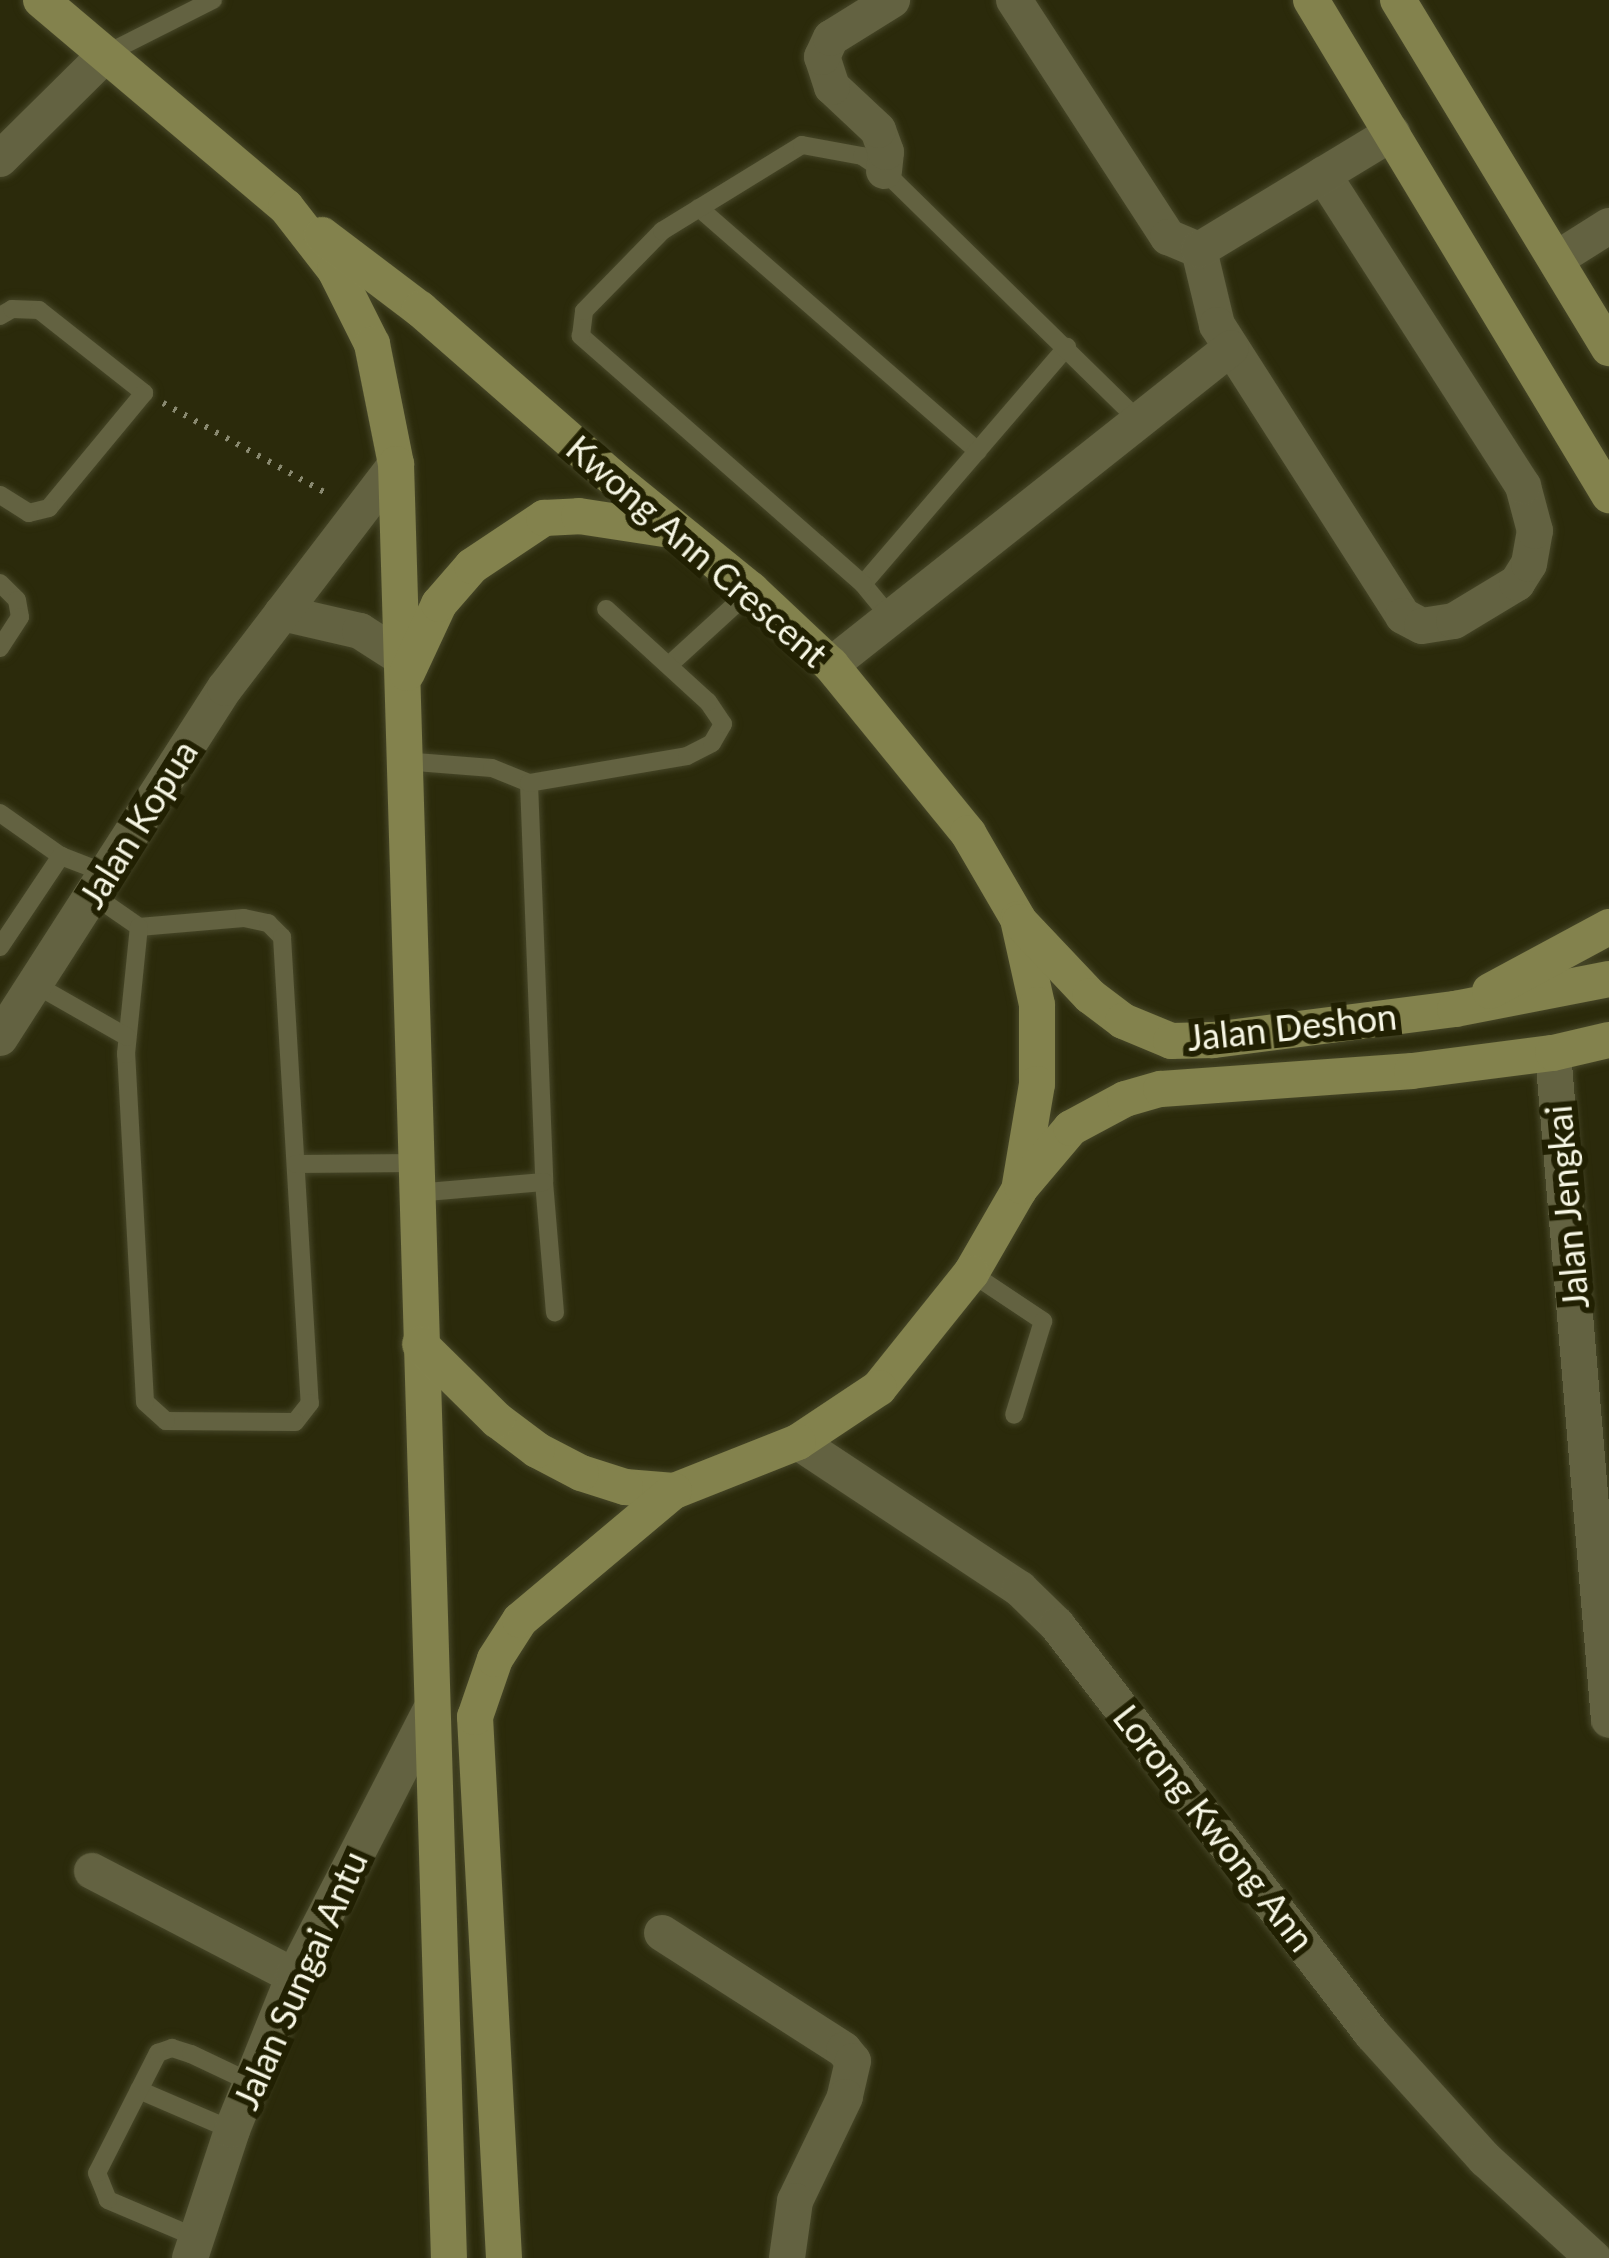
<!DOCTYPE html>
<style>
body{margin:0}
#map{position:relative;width:1609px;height:2258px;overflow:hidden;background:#2b2a0b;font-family:Lato,sans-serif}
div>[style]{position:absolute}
.path>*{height:6px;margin-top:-3px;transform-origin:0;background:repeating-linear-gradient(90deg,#898970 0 3px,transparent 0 12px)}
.roads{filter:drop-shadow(0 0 3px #474729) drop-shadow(0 0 3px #474729)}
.lane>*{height:18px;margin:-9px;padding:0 9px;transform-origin:9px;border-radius:9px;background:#636241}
.street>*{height:36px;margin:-18px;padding:0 18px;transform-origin:18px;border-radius:18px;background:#636241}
.secondary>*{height:36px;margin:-18px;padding:0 18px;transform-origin:18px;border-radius:18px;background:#83824d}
span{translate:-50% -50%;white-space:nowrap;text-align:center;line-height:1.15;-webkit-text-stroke:12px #212002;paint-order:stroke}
.street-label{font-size:36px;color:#f6f6e4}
</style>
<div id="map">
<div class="path">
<div style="left:163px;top:403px;width:191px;rotate:28.9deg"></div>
</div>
<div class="roads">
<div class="lane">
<div style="left:106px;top:54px;width:120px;rotate:-26.8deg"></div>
<div style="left:699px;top:208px;width:370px;rotate:41.1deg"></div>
<div style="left:0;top:316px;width:14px;rotate:-30deg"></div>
<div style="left:12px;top:309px;width:27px;rotate:2deg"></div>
<div style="left:39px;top:310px;width:134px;rotate:38.3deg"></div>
<div style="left:144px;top:393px;width:149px;rotate:129.6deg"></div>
<div style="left:49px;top:508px;width:21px;rotate:166deg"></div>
<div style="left:29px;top:513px;width:34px;rotate:-148deg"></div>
<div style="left:0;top:583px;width:24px;rotate:45deg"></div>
<div style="left:17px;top:600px;width:17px;rotate:80deg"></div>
<div style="left:20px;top:617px;width:37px;rotate:123deg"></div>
<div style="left:863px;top:584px;width:313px;rotate:-49.3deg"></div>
<div style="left:890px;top:617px;width:43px;rotate:-129.3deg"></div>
<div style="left:863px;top:584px;width:376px;rotate:-138.7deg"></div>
<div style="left:581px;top:336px;width:25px;rotate:-83deg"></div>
<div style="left:584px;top:311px;width:112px;rotate:-45.7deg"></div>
<div style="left:662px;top:231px;width:164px;rotate:-31.6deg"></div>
<div style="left:802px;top:145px;width:61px;rotate:10.4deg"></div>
<div style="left:862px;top:156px;width:27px;rotate:34deg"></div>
<div style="left:884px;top:171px;width:356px;rotate:44.4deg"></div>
<div style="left:669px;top:665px;width:111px;rotate:-42.4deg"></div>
<div style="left:403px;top:761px;width:89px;rotate:4.5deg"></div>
<div style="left:492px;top:768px;width:40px;rotate:22deg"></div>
<div style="left:529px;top:783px;width:399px;rotate:87.8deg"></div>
<div style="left:544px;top:1182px;width:131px;rotate:85.2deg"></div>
<div style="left:529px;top:783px;width:160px;rotate:-9.7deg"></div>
<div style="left:687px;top:756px;width:28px;rotate:-27deg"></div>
<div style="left:712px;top:743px;width:22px;rotate:-60deg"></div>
<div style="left:723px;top:724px;width:27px;rotate:-124deg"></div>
<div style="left:708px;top:702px;width:138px;rotate:-137.6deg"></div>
<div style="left:0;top:813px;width:75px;rotate:35.2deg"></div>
<div style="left:61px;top:856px;width:47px;rotate:21.1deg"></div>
<div style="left:93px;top:895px;width:56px;rotate:34.8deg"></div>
<div style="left:139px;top:927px;width:105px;rotate:-4.9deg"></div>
<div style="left:244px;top:918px;width:25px;rotate:12deg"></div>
<div style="left:268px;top:923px;width:20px;rotate:45deg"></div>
<div style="left:282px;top:937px;width:467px;rotate:86.6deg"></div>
<div style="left:310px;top:1403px;width:24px;rotate:128deg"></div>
<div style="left:295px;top:1422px;width:129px;rotate:-179.6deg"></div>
<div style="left:166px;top:1421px;width:28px;rotate:-138deg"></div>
<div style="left:145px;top:1402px;width:349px;rotate:-93.1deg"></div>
<div style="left:126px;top:1054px;width:128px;rotate:-84.2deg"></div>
<div style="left:0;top:947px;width:110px;rotate:-56.2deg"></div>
<div style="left:36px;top:985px;width:105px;rotate:29.7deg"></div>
<div style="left:296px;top:1164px;width:119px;rotate:-0.5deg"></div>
<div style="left:415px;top:1193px;width:129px;rotate:-4.9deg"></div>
<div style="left:971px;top:1273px;width:87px;rotate:33.7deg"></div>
<div style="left:1043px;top:1321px;width:98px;rotate:107.1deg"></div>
<div style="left:139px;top:2090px;width:101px;rotate:23.3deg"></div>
<div style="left:195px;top:2237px;width:95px;rotate:-157deg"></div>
<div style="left:108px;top:2200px;width:29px;rotate:-112deg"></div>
<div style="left:97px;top:2173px;width:135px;rotate:-63.1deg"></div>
<div style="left:158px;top:2053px;width:15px;rotate:-20deg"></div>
<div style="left:172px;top:2048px;width:20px;rotate:18deg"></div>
<div style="left:191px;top:2054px;width:68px;rotate:25.4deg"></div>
</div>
<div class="street">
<div style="left:1014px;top:0;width:283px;rotate:57deg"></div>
<div style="left:1168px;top:237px;width:34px;rotate:23deg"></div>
<div style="left:0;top:159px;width:149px;rotate:-44.7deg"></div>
<div style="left:884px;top:171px;width:19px;rotate:-84deg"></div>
<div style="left:886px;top:152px;width:23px;rotate:-110deg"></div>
<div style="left:878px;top:130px;width:63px;rotate:-136.9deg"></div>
<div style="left:832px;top:87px;width:32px;rotate:-108deg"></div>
<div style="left:822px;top:57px;width:21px;rotate:-65deg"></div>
<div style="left:831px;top:38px;width:72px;rotate:-31.9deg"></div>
<div style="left:1199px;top:250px;width:77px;rotate:76.5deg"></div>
<div style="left:1217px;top:325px;width:345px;rotate:57.4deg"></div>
<div style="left:1403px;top:616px;width:21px;rotate:28deg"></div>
<div style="left:1422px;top:626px;width:32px;rotate:-9deg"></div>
<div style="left:1454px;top:621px;width:74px;rotate:-31.1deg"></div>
<div style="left:1517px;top:583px;width:22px;rotate:-58deg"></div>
<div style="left:1529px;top:564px;width:34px;rotate:-80deg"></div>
<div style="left:1535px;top:531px;width:47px;rotate:-104.9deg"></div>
<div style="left:1523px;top:486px;width:370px;rotate:-122.7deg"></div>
<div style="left:1199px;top:250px;width:226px;rotate:-31.2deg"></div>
<div style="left:1558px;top:258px;width:60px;rotate:-32.1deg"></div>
<div style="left:282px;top:613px;width:80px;rotate:13deg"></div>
<div style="left:360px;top:631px;width:50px;rotate:32.7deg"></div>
<div style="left:831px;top:665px;width:510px;rotate:-38.4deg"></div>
<div style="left:0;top:1038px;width:416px;rotate:-57.3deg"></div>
<div style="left:225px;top:688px;width:282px;rotate:-52.6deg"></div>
<div style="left:1553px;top:1053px;width:669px;rotate:85.2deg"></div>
<div style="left:798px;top:1442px;width:266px;rotate:33.5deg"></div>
<div style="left:1020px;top:1589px;width:52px;rotate:44.2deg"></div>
<div style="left:1057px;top:1625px;width:516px;rotate:52.4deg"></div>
<div style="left:1372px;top:2034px;width:169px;rotate:47.9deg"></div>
<div style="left:1485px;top:2159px;width:147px;rotate:42.5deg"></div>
<div style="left:92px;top:1871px;width:228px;rotate:27.5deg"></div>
<div style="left:662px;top:1933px;width:216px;rotate:32.7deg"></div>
<div style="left:844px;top:2050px;width:14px;rotate:51deg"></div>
<div style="left:853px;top:2061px;width:37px;rotate:103deg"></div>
<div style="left:845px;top:2097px;width:115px;rotate:115.7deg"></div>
<div style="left:795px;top:2201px;width:58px;rotate:98deg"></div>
<div style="left:190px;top:2258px;width:135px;rotate:-71.8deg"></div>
<div style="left:232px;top:2130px;width:166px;rotate:-68.1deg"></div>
<div style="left:294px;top:1976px;width:298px;rotate:-62.8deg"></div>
</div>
<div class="secondary">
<div style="left:41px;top:0;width:321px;rotate:40.2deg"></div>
<div style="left:286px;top:207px;width:80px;rotate:52.1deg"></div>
<div style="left:335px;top:270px;width:83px;rotate:63.4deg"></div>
<div style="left:372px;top:344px;width:122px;rotate:78.7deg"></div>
<div style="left:396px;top:464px;width:1795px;rotate:88.31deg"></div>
<div style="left:1311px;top:0;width:578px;rotate:58.95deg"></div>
<div style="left:1398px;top:0;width:407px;rotate:58.8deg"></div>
<div style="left:322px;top:235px;width:123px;rotate:37.1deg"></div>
<div style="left:420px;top:309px;width:255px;rotate:41.2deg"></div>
<div style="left:612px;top:477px;width:179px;rotate:39.1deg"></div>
<div style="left:751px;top:590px;width:110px;rotate:43.2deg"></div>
<div style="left:831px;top:665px;width:217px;rotate:50.8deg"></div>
<div style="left:968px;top:833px;width:99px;rotate:59.8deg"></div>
<div style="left:1018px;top:919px;width:88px;rotate:77.5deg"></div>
<div style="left:1037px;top:1005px;width:79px;rotate:90deg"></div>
<div style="left:1037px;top:1084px;width:108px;rotate:99.6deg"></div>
<div style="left:1019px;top:1190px;width:96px;rotate:120deg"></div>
<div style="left:971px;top:1273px;width:147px;rotate:128.7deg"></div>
<div style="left:879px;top:1388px;width:97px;rotate:146.3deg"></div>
<div style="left:798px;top:1442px;width:133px;rotate:158.4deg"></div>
<div style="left:674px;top:1491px;width:49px;rotate:-175.3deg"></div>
<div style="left:625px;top:1487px;width:46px;rotate:-162.3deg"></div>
<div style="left:581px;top:1473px;width:50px;rotate:-152.4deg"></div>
<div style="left:537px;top:1450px;width:50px;rotate:-143.1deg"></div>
<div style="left:497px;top:1420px;width:108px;rotate:-135.4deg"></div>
<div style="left:407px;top:673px;width:76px;rotate:-65.1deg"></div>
<div style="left:439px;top:604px;width:50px;rotate:-49deg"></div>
<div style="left:472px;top:566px;width:87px;rotate:-33.7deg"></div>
<div style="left:544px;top:518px;width:35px;rotate:-3deg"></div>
<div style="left:579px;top:516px;width:99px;rotate:8.7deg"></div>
<div style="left:1020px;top:922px;width:102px;rotate:46.6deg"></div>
<div style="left:1090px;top:996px;width:41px;rotate:37.1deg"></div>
<div style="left:1123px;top:1021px;width:52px;rotate:22.6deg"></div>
<div style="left:1171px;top:1041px;width:42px;rotate:-1.4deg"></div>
<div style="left:1213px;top:1040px;width:244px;rotate:-7.3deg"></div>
<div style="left:1455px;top:1009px;width:157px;rotate:-11deg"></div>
<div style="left:1490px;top:991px;width:135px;rotate:-28.3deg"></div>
<div style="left:1022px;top:1186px;width:76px;rotate:-49.8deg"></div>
<div style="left:1071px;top:1128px;width:61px;rotate:-28.2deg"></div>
<div style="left:1125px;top:1099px;width:37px;rotate:-16deg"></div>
<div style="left:1161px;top:1089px;width:252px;rotate:-4.1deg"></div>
<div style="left:1412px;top:1071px;width:142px;rotate:-7.3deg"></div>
<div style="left:1553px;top:1053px;width:57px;rotate:-13.1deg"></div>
<div style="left:504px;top:2258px;width:542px;rotate:-93.07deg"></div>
<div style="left:475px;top:1717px;width:61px;rotate:-71deg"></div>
<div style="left:495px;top:1659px;width:46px;rotate:-57.3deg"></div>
<div style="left:520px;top:1620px;width:201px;rotate:-40deg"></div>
</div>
</div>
<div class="street-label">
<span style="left:697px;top:551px;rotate:41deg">Kwong Ann Crescent</span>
<span style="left:138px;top:824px;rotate:-58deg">Jalan Kopua</span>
<span style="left:1292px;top:1027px;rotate:-6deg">Jalan Deshon</span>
<span style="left:1567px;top:1207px;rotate:-95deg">Jalan Jengkai</span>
<span style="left:1214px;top:1828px;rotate:52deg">Lorong Kwong Ann</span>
<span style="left:300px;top:1980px;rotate:-66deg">Jalan Sungai Antu</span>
</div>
</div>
